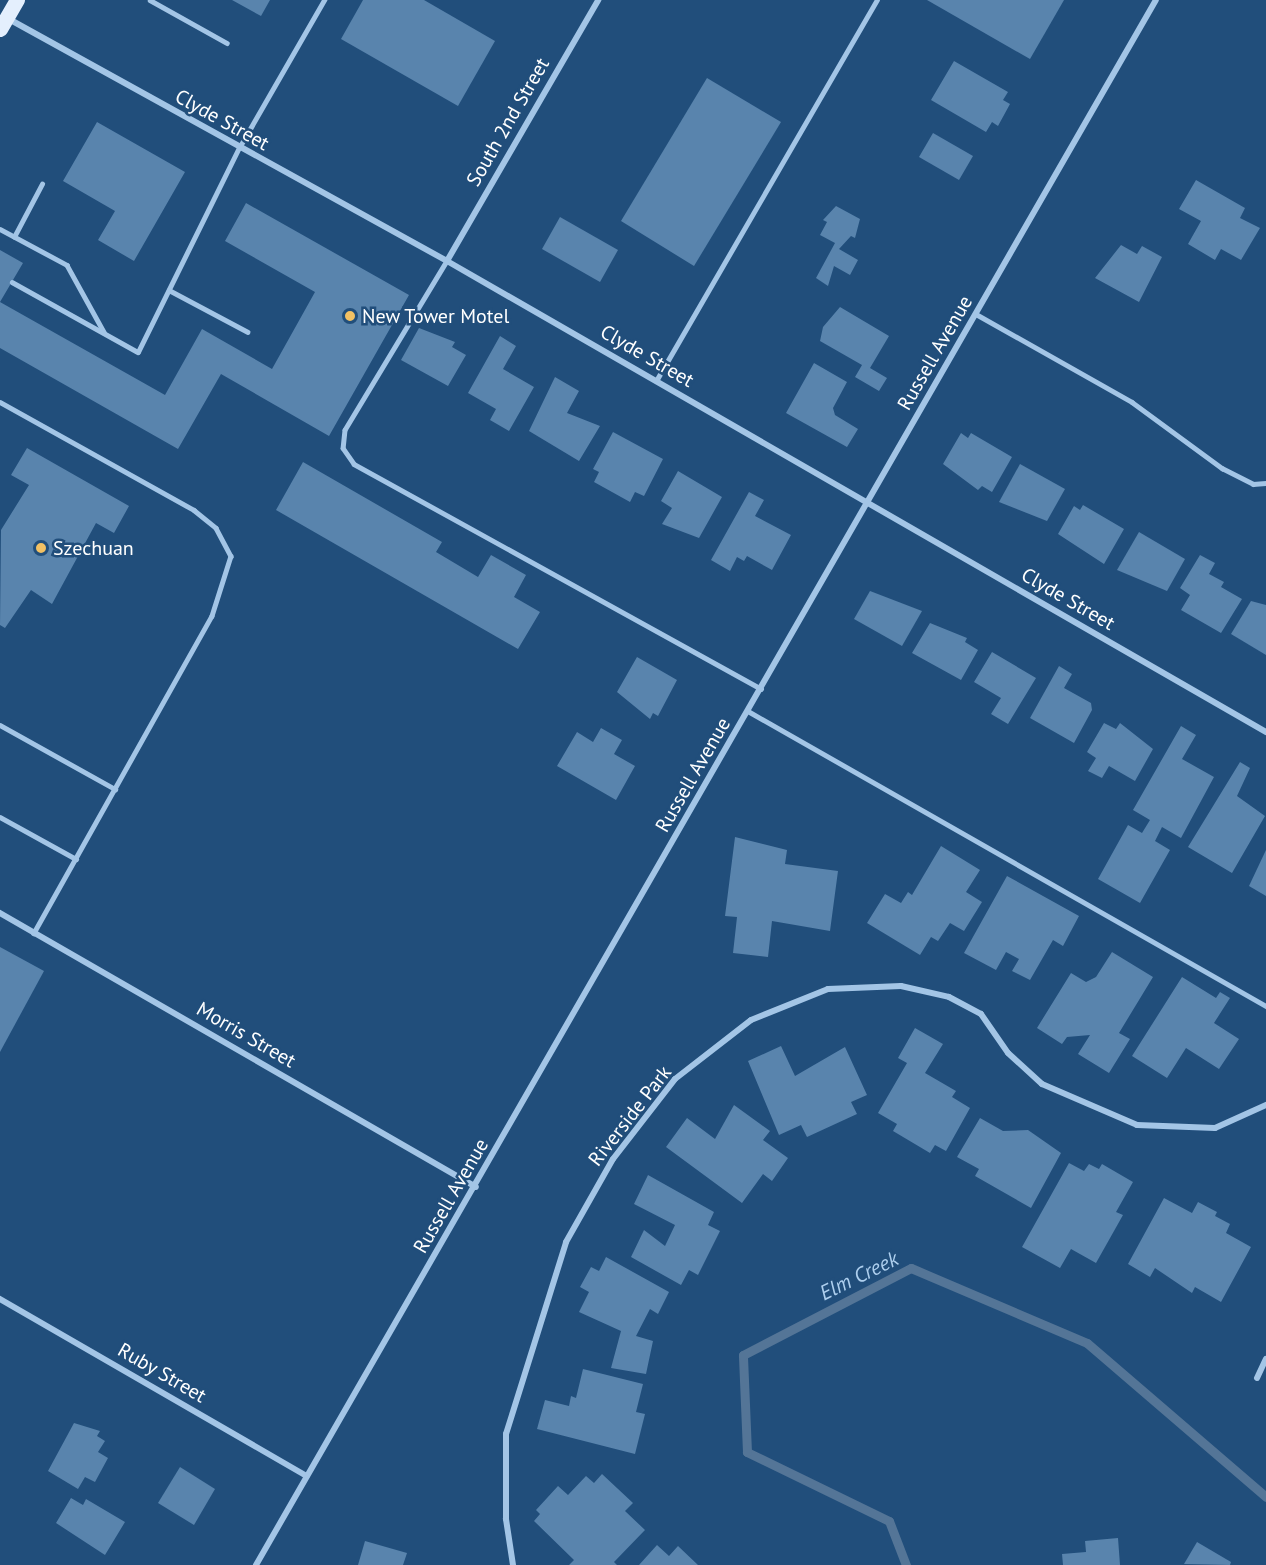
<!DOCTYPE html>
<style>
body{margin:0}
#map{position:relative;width:1266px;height:1565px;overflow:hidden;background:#214e7b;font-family:"PT Sans",sans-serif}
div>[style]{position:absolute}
.stream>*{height:9px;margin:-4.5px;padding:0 4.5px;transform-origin:4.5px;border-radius:4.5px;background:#547597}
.building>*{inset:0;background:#5984ad}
.service>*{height:4.5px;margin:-2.25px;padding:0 2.25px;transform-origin:2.25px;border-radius:2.25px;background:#a3c5e6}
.minor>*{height:6px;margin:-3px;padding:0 3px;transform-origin:3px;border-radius:3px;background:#a3c5e6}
.primary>*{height:15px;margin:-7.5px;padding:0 7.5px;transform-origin:7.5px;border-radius:7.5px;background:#e4effd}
.dots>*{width:16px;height:16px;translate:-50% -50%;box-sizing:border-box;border:3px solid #214e7b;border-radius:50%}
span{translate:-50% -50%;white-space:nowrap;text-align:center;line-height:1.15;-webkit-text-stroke:5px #214e7b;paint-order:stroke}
.street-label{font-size:20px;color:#fff}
.poi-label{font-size:20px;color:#fff}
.left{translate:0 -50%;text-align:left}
.water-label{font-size:21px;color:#aecfee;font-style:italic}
</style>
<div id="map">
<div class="stream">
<div style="left:906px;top:1565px;width:47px;rotate:-111.1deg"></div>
<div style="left:889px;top:1521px;width:158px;rotate:-154.1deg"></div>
<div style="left:747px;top:1452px;width:97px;rotate:-92.4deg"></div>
<div style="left:743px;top:1355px;width:189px;rotate:-27.4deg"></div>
<div style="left:911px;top:1268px;width:191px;rotate:23.1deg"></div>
<div style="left:1087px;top:1343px;width:236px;rotate:40.7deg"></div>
</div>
<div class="building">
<div style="clip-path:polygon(232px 0,270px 0,261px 16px)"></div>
<div style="clip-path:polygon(363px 0,424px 0,495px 41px,458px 106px,341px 39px)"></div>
<div style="clip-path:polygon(927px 0,1064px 0,1030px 59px)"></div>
<div style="clip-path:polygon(954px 61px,1008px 92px,1003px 100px,1010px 104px,998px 126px,992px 122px,986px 132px,931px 100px)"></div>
<div style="clip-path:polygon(707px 78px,781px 122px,694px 266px,621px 221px)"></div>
<div style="clip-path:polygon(97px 122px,185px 172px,134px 261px,98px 240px,115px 211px,63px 181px)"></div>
<div style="clip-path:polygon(933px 133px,973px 156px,959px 180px,919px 157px)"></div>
<div style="clip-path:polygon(1196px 180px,1245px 208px,1240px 218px,1260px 228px,1241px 260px,1221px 249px,1215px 260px,1188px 244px,1201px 221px,1179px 209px)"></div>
<div style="clip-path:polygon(246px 203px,409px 295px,329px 436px,221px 374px,178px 449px,0 348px,0 250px,23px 263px,0 302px,165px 395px,202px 329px,272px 369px,315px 292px,225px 241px)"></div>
<div style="clip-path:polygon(836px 206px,860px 219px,855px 238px,851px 236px,839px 249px,858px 260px,850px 275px,834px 266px,828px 286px,816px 278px,835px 243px,820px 235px,827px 222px,823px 220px)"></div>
<div style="clip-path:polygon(560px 217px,618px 250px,600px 282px,542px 249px)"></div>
<div style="clip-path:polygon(1121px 245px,1137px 254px,1142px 246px,1162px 257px,1139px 302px,1095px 278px)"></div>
<div style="clip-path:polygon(840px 307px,889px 336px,870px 368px,887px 378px,879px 391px,855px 377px,862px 365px,820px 341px,823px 327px)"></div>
<div style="clip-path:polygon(419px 328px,455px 342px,452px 347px,466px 355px,448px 386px,401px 360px)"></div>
<div style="clip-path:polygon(500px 336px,516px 346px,503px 369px,534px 387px,509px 431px,490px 420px,496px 409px,468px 393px)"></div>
<div style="clip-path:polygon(814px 363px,847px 382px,833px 408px,835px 415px,858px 429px,847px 447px,786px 413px)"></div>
<div style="clip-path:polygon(555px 377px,579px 391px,567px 413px,600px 426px,579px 461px,529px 431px)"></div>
<div style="clip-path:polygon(613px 432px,663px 459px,644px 496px,635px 492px,630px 502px,594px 482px,599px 472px,593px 469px)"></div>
<div style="clip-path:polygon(961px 433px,968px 438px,971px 433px,1012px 457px,992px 492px,982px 486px,978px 490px,943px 464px)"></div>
<div style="clip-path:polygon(27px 448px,129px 506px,114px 533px,96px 523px,52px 604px,31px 590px,5px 628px,0 625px,1px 530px,29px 485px,11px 475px)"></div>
<div style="clip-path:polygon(303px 462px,442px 542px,436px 552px,478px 577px,491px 555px,526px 575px,514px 597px,540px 612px,518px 649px,276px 510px)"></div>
<div style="clip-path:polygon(1020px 464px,1065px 489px,1047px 521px,999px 502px)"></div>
<div style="clip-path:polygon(678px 471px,722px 497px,699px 538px,662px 524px,672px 508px,661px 501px)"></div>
<div style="clip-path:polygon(749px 492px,764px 500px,755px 516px,791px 535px,772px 570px,747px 556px,744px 561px,737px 557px,730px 571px,711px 560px)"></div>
<div style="clip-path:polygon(1083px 505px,1124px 529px,1104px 564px,1058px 534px,1074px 506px,1080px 510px)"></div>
<div style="clip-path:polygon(1139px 532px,1185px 559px,1167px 591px,1117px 570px)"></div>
<div style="clip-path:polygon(1200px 555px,1215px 563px,1209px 574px,1224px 582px,1221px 587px,1242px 599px,1221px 633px,1181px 610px,1190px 595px,1180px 588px)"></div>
<div style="clip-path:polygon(870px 591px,922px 611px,902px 646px,854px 619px)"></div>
<div style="clip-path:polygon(1251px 601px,1266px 605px,1266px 655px,1231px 634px)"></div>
<div style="clip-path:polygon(930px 623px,967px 638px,965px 642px,978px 650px,961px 680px,912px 653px)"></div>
<div style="clip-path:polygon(992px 652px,1036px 678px,1008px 724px,991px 714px,1001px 698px,974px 682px)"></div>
<div style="clip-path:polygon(637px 657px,677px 680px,658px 716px,653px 713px,650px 719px,617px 692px)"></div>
<div style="clip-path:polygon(1059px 666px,1072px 674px,1064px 688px,1091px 703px,1092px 710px,1074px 743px,1030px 718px)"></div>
<div style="clip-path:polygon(1104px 723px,1116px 729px,1120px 723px,1153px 749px,1135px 781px,1109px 766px,1102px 778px,1088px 771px,1096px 758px,1087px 752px)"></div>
<div style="clip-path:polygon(1181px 726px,1196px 735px,1182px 759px,1214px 777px,1181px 838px,1162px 827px,1155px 841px,1170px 850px,1140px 903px,1098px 879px,1128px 825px,1142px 833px,1150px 820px,1133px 810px)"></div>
<div style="clip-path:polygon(601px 728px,622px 740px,614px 754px,635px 766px,616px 800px,557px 766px,577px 732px,593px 742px)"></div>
<div style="clip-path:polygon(1240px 762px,1250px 768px,1237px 796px,1265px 816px,1232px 873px,1188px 847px)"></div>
<div style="clip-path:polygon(735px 837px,787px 850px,785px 864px,838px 871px,830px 931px,772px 921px,768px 957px,733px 953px,737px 917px,725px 916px)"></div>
<div style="clip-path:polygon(941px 846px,980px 870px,966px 892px,982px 902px,964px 931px,950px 923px,938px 941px,931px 937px,920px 955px,867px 923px,885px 894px,901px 903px,908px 892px,912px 895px)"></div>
<div style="clip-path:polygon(1266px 850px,1266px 896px,1249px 886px)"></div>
<div style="clip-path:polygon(1007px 876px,1079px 916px,1063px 946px,1053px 940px,1030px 980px,1012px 971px,1019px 959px,1006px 952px,996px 970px,964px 953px)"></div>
<div style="clip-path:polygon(0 947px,44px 971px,0 1052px)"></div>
<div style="clip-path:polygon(1112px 952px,1153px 977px,1119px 1033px,1130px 1039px,1109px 1073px,1078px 1054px,1090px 1035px,1067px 1037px,1062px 1044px,1037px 1028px,1071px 973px,1086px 982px,1096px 977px)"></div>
<div style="clip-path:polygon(1182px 977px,1216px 998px,1220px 992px,1230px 998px,1214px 1023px,1239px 1039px,1219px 1069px,1186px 1048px,1167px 1078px,1132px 1056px)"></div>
<div style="clip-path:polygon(915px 1028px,943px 1044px,925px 1073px,956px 1091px,952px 1097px,970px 1108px,946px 1151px,935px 1145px,930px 1153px,893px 1131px,897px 1124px,878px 1113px,907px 1063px,898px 1058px)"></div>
<div style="clip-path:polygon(781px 1046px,795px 1076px,845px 1047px,867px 1095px,851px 1102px,857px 1114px,807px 1137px,801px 1125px,779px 1135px,748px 1061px)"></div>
<div style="clip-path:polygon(734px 1105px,770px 1131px,763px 1140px,788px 1158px,772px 1181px,763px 1174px,742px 1203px,666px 1147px,687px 1118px,715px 1139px)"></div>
<div style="clip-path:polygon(980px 1118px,1003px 1131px,1028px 1130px,1061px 1153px,1031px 1208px,975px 1176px,979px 1169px,957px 1157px)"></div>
<div style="clip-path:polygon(1069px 1163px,1084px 1171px,1089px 1164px,1099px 1169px,1102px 1164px,1133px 1182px,1116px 1212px,1123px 1215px,1096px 1263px,1071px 1249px,1060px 1268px,1022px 1247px)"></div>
<div style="clip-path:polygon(648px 1175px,714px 1212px,708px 1225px,720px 1231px,698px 1275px,689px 1270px,681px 1285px,631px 1257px,644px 1230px,665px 1246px,675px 1225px,634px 1204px)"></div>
<div style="clip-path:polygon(1164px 1198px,1192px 1213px,1198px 1202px,1217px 1212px,1215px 1216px,1230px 1224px,1226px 1233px,1251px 1247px,1221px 1302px,1195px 1287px,1192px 1293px,1155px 1268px,1150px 1277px,1128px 1264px)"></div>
<div style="clip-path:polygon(606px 1257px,669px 1292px,658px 1314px,650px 1309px,636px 1336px,653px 1341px,646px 1374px,611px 1368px,621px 1331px,579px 1312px,589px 1292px,580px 1287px,591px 1267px,599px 1271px)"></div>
<div style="clip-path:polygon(583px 1369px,643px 1384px,636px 1412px,645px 1414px,635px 1454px,537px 1429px,545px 1400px,569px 1406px,571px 1396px,576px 1398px)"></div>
<div style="clip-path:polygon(74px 1423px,100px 1431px,97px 1436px,105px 1441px,98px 1452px,108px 1458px,95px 1482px,85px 1477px,78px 1489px,48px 1471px)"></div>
<div style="clip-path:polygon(180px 1467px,215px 1489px,194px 1525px,158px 1503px)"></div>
<div style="clip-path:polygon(602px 1474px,633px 1503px,625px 1511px,645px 1530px,614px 1562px,617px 1565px,569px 1565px,574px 1560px,534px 1521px,540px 1514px,536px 1510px,558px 1486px,568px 1495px,586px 1476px,594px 1483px)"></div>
<div style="clip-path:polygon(71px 1498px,83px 1505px,86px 1499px,125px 1522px,105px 1555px,56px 1523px)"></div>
<div style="clip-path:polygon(1118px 1538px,1120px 1565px,1063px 1565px,1062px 1554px,1086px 1552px,1085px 1541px)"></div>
<div style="clip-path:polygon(365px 1541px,407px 1553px,403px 1565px,358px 1565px)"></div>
<div style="clip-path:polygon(1197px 1542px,1231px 1562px,1230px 1565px,1184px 1564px)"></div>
<div style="clip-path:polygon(657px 1545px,669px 1556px,678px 1546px,698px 1565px,639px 1565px)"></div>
</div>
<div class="service">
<div style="left:150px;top:0;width:88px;rotate:29.2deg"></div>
<div style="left:0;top:229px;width:76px;rotate:28.2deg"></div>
<div style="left:67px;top:265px;width:77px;rotate:61.1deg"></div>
<div style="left:14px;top:237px;width:60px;rotate:-62.2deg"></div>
<div style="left:447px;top:261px;width:197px;rotate:121.1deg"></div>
<div style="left:345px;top:430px;width:18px;rotate:96deg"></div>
<div style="left:343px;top:448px;width:19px;rotate:55deg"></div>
<div style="left:354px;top:464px;width:465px;rotate:28.9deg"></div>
<div style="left:12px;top:282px;width:144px;rotate:29.1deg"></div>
<div style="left:138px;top:352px;width:228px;rotate:-63.7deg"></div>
<div style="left:239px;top:148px;width:171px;rotate:-60.1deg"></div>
<div style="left:169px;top:290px;width:89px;rotate:28deg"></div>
<div style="left:976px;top:314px;width:179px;rotate:29.4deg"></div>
<div style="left:1132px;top:402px;width:112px;rotate:36.3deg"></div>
<div style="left:1222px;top:468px;width:35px;rotate:27deg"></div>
<div style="left:1253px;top:484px;width:13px;rotate:-4deg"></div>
<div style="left:656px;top:381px;width:440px;rotate:-59.9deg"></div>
<div style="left:0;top:402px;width:222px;rotate:29.1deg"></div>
<div style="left:194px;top:510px;width:28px;rotate:39deg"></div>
<div style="left:216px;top:528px;width:32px;rotate:62deg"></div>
<div style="left:231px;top:556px;width:63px;rotate:107.6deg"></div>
<div style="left:212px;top:616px;width:364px;rotate:119.3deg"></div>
<div style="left:748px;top:711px;width:596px;rotate:29.66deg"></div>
<div style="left:0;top:725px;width:132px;rotate:29.1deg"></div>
<div style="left:0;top:817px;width:87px;rotate:28.9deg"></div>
</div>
<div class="minor">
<div style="left:7px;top:18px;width:503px;rotate:28.91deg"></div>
<div style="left:447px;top:261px;width:945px;rotate:29.9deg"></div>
<div style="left:447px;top:261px;width:302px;rotate:-59.9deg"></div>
<div style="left:0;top:913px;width:549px;rotate:29.93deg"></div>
<div style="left:0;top:1299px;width:354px;rotate:30deg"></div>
<div style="left:1257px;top:1378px;width:21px;rotate:-65deg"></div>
<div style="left:256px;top:1565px;width:1805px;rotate:-60.1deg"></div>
<div style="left:513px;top:1565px;width:47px;rotate:-98.7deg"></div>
<div style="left:506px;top:1519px;width:85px;rotate:-90deg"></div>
<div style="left:506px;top:1434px;width:201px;rotate:-72.6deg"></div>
<div style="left:566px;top:1242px;width:95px;rotate:-60.5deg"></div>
<div style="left:613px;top:1159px;width:101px;rotate:-52.2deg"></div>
<div style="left:675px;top:1079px;width:96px;rotate:-37.8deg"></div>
<div style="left:751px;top:1020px;width:83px;rotate:-21.9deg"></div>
<div style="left:828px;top:989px;width:73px;rotate:-2.4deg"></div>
<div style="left:901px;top:986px;width:49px;rotate:12.9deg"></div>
<div style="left:949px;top:997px;width:36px;rotate:28deg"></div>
<div style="left:981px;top:1014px;width:47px;rotate:55.3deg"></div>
<div style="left:1008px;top:1053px;width:46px;rotate:42.4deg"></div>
<div style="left:1042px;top:1084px;width:103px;rotate:23.3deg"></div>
<div style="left:1137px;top:1125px;width:78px;rotate:2.2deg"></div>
<div style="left:1215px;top:1128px;width:56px;rotate:-24.3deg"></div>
</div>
<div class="primary">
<div style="left:0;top:29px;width:34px;rotate:-60deg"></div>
</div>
<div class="dots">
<div style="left:350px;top:316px;background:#f2c164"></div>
<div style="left:41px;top:548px;background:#f2c164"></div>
</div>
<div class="street-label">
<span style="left:222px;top:120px;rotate:29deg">Clyde Street</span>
<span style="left:508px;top:122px;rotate:-60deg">South 2nd Street</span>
<span style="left:935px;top:353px;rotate:-60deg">Russell Avenue</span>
<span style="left:647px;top:356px;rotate:30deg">Clyde Street</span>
<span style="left:1068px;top:599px;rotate:30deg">Clyde Street</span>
<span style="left:693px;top:775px;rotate:-60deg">Russell Avenue</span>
<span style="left:246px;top:1035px;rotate:30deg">Morris Street</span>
<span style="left:630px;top:1116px;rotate:-52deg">Riverside Park</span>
<span style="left:451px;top:1196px;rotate:-60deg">Russell Avenue</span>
<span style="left:162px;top:1373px;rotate:30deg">Ruby Street</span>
</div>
<div class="poi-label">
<span class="left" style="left:362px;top:316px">New Tower Motel</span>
<span class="left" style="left:53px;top:548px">Szechuan</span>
</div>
<div class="water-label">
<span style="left:859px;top:1276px;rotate:-26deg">Elm Creek</span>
</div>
</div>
